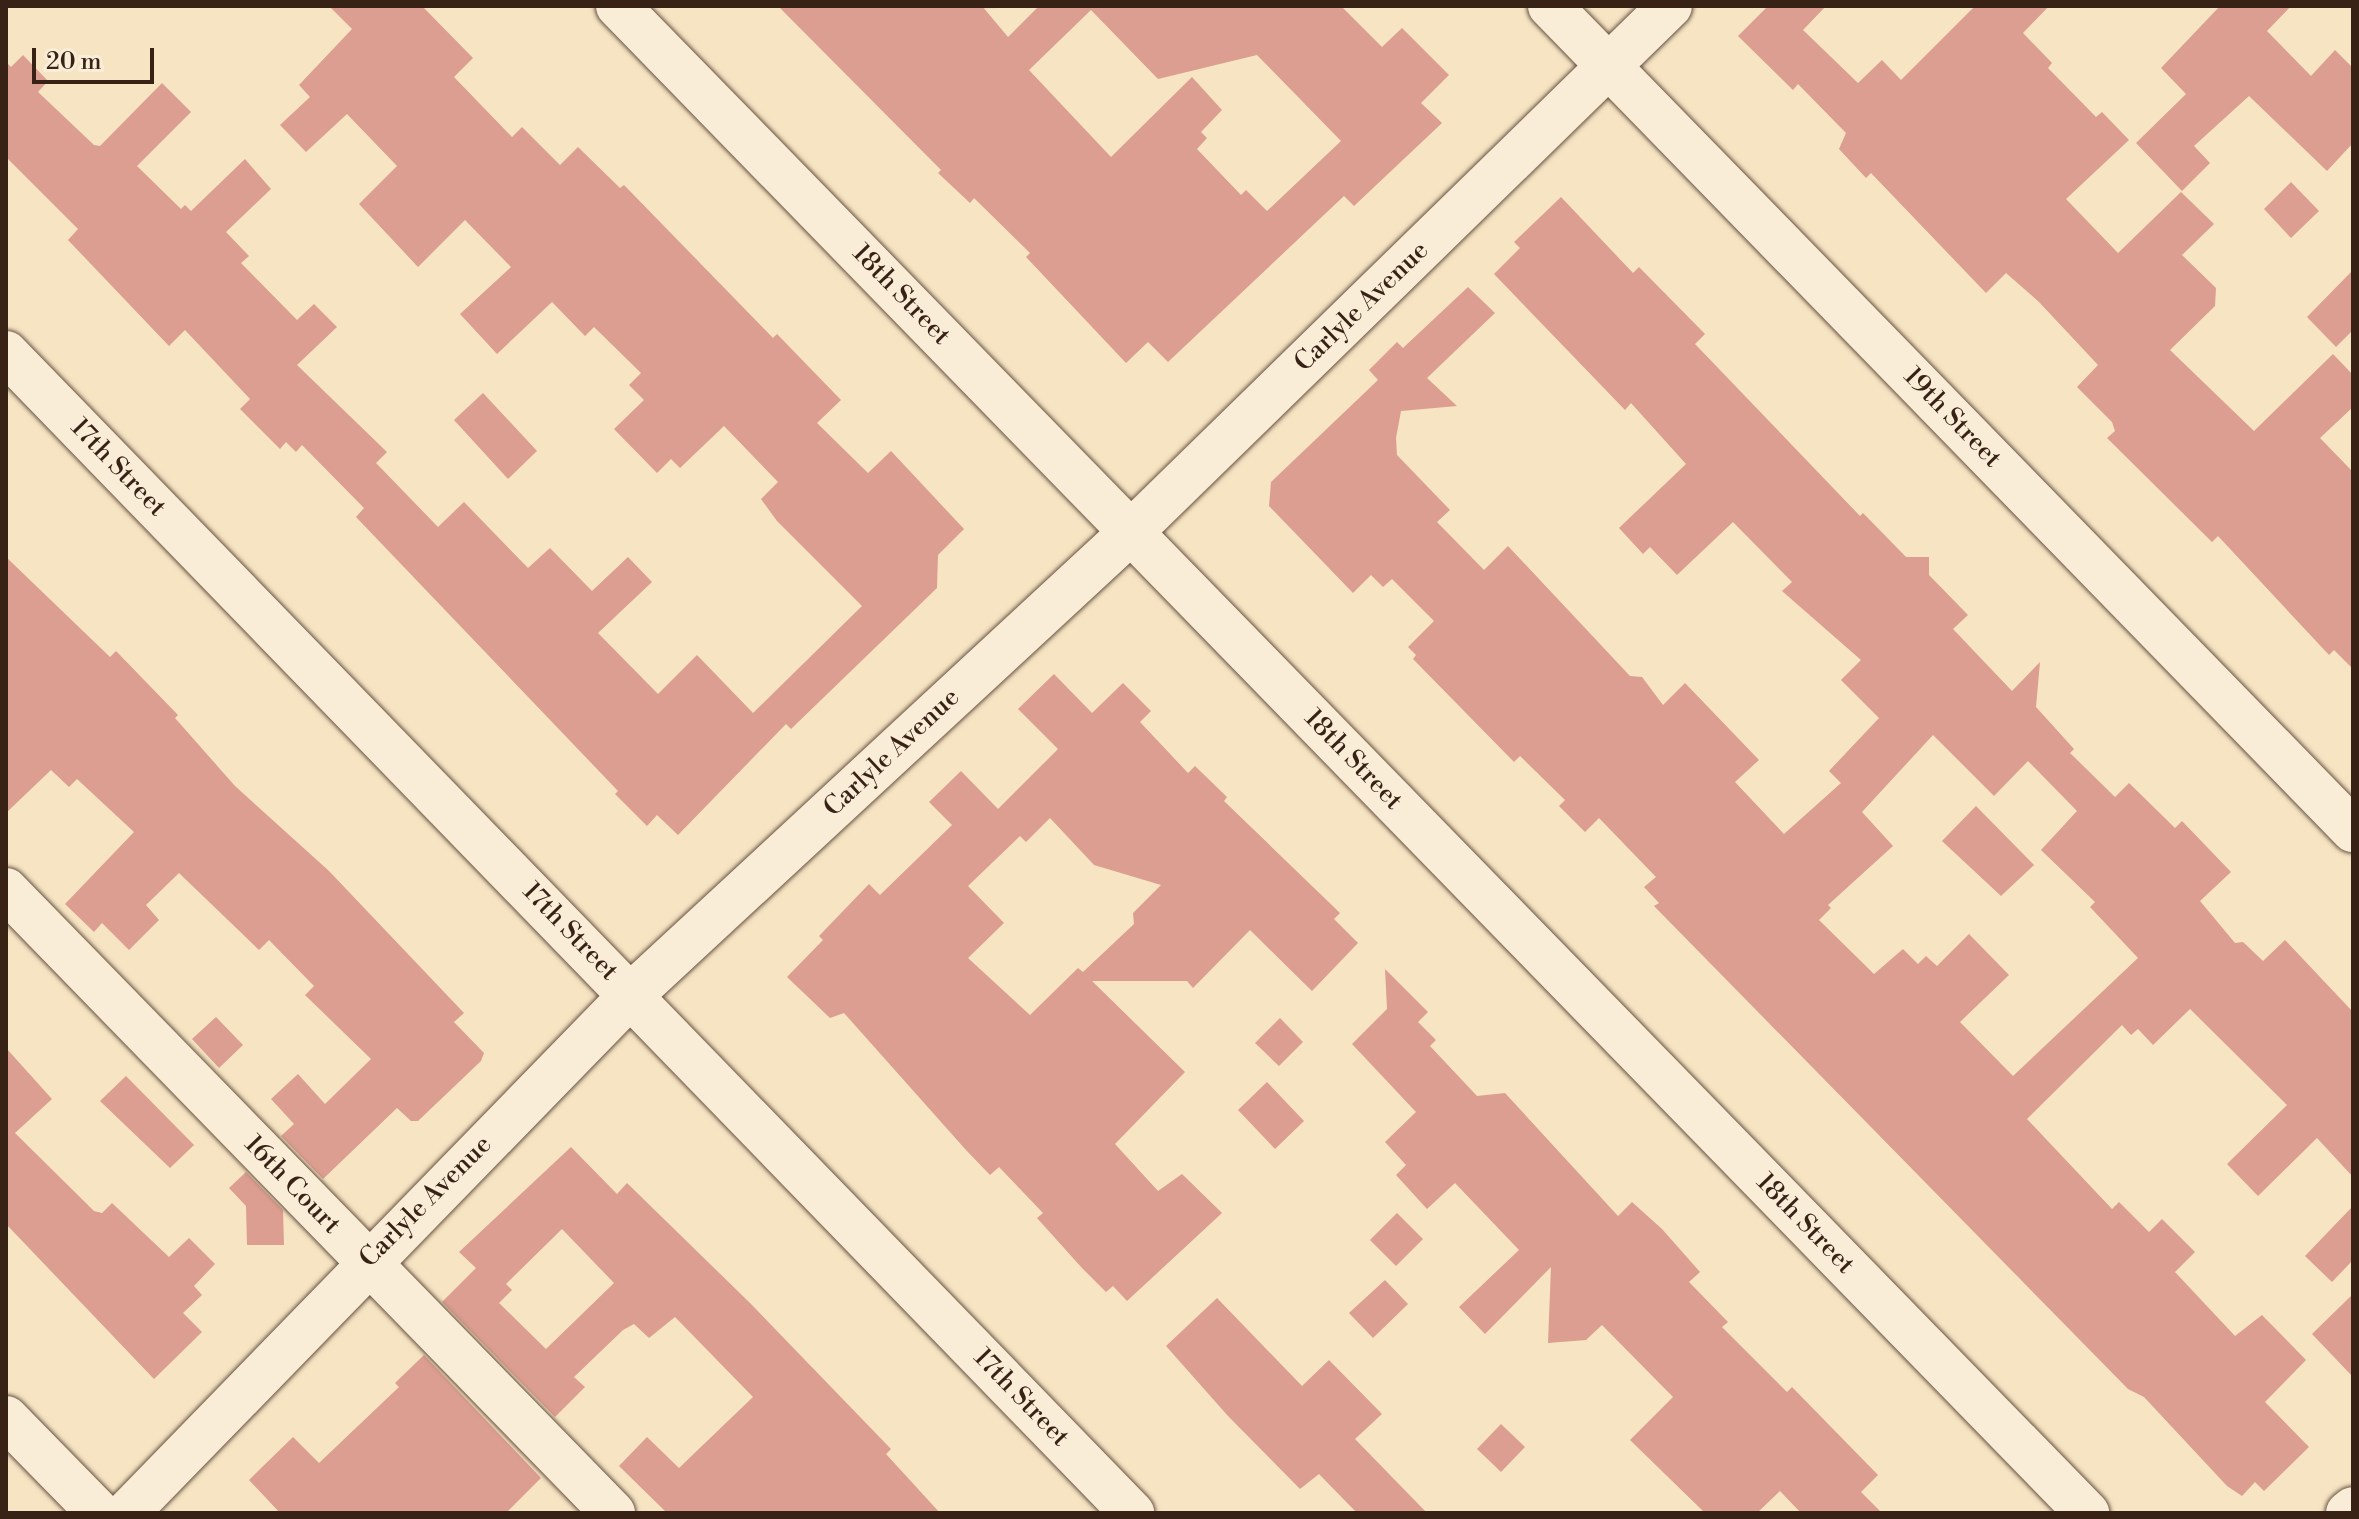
<!DOCTYPE html>
<style>
body{margin:0}
#map{position:relative;width:2359px;height:1519px;overflow:hidden;background:#f6e4c3;font-family:"Libre Bodoni",serif}
div>[style]{position:absolute}
.building>*{inset:0;background:#dc9e90}
.roads{filter:drop-shadow(0 0 2px #685240) drop-shadow(0 0 2px #685240)}
.minor>*{height:44px;margin:-22px;padding:0 22px;transform-origin:22px;border-radius:22px;background:#f9edd8}
span{translate:-50% -50%;white-space:nowrap;text-align:center;line-height:1.15;-webkit-text-stroke:6px #f9edd8;paint-order:stroke}
.street-label{font-size:26px;color:#382115}
.frame{position:absolute;inset:0;border:8px solid #382115;pointer-events:none}
.scale{position:absolute;left:32px;top:48px;width:122px;height:36px;box-sizing:border-box;border:4px solid #382115;border-top:0;padding-left:10px;font-size:24px;line-height:28px;white-space:nowrap;color:#382115;-webkit-text-stroke:6px #f9edd8;paint-order:stroke}
</style>
<div id="map">
<div class="building">
<div style="clip-path:polygon(329px 6px,422px 6px,473px 58px,454px 77px,512px 137px,522px 127px,560px 165px,578px 147px,620px 188px,624px 185px,773px 338px,777px 334px,841px 400px,817px 423px,868px 473px,891px 451px,964px 529px,938px 555px,937px 588px,791px 729px,786px 724px,678px 835px,657px 815px,647px 826px,615px 794px,618px 791px,356px 517px,364px 508px,302px 445px,296px 452px,286px 442px,280px 449px,240px 409px,250px 399px,185px 330px,169px 346px,68px 240px,78px 229px,6px 157px,6px 62px,11px 67px,23px 55px,48px 81px,38px 92px,94px 145px,100px 146px,162px 83px,191px 112px,137px 166px,181px 209px,185px 205px,191px 211px,245px 159px,271px 189px,226px 232px,249px 256px,241px 263px,297px 320px,314px 304px,337px 327px,297px 365px,387px 452px,376px 463px,438px 527px,464px 502px,528px 568px,550px 548px,592px 591px,628px 557px,652px 582px,598px 633px,658px 694px,697px 655px,753px 713px,862px 606px,777px 521px,761px 499px,778px 482px,724px 426px,680px 468px,671px 459px,657px 473px,614px 429px,644px 400px,629px 385px,641px 373px,594px 327px,585px 336px,552px 302px,497px 354px,460px 314px,511px 267px,465px 220px,418px 267px,359px 204px,397px 166px,347px 114px,306px 152px,280px 125px,310px 97px,299px 85px,352px 29px)"></div>
<div style="clip-path:polygon(evenodd,778px 6px,982px 6px,1008px 37px,1039px 6px,1341px 6px,1382px 47px,1402px 28px,1449px 75px,1421px 103px,1442px 123px,1354px 206px,1344px 196px,1168px 362px,1148px 342px,1126px 363px,1026px 257px,1030px 253px,974px 198px,970px 203px,938px 173px,941px 170px,778px 6px,1091px 10px,1158px 79px,1257px 55px,1341px 141px,1267px 211px,1246px 190px,1241px 195px,1197px 149px,1207px 138px,1201px 132px,1222px 110px,1192px 77px,1111px 157px,1029px 70px,1091px 10px)"></div>
<div style="clip-path:polygon(1768px 6px,1826px 6px,1803px 30px,1858px 83px,1882px 60px,1901px 80px,1975px 6px,2049px 6px,2023px 33px,2052px 63px,2048px 68px,2096px 117px,2102px 112px,2129px 140px,2066px 199px,2118px 253px,2181px 192px,2214px 224px,2182px 255px,2216px 288px,2215px 306px,2170px 350px,2254px 431px,2333px 354px,2353px 375px,2353px 407px,2320px 438px,2353px 472px,2353px 669px,2334px 650px,2329px 655px,2218px 536px,2212px 542px,2107px 438px,2115px 431px,2112px 422px,2077px 387px,2098px 365px,2039px 302px,2006px 273px,1986px 293px,1871px 173px,1866px 178px,1839px 149px,1846px 133px,1798px 84px,1793px 90px,1738px 36px)"></div>
<div style="clip-path:polygon(2220px 6px,2291px 6px,2267px 31px,2311px 76px,2335px 50px,2353px 68px,2353px 143px,2327px 171px,2249px 96px,2194px 146px,2210px 163px,2182px 191px,2136px 143px,2186px 94px,2161px 68px)"></div>
<div style="clip-path:polygon(2291px 182px,2319px 211px,2291px 238px,2264px 209px)"></div>
<div style="clip-path:polygon(evenodd,1561px 197px,1633px 273px,1639px 267px,1705px 334px,1695px 344px,1860px 516px,1863px 513px,1906px 557px,1929px 557px,1929px 575px,1968px 615px,1953px 629px,2012px 691px,2040px 662px,2036px 707px,2074px 749px,2070px 753px,2115px 797px,2129px 783px,2175px 828px,2182px 821px,2231px 872px,2200px 901px,2235px 943px,2243px 942px,2263px 961px,2285px 940px,2353px 1012px,2353px 1177px,2317px 1138px,2258px 1196px,2227px 1164px,2287px 1105px,2190px 1009px,2153px 1045px,2138px 1029px,2131px 1035px,2122px 1025px,2027px 1119px,2112px 1209px,2119px 1202px,2149px 1232px,2162px 1219px,2195px 1252px,2175px 1272px,2235px 1336px,2262px 1315px,2306px 1360px,2265px 1402px,2309px 1447px,2264px 1491px,2255px 1482px,2242px 1496px,2227px 1486px,2144px 1397px,2128px 1389px,1654px 906px,1659px 903px,1644px 887px,1656px 877px,1599px 818px,1585px 832px,1559px 806px,1565px 800px,1520px 756px,1514px 762px,1413px 659px,1416px 655px,1408px 647px,1434px 621px,1392px 579px,1383px 587px,1371px 575px,1353px 593px,1269px 506px,1271px 482px,1378px 380px,1369px 370px,1397px 342px,1403px 348px,1468px 287px,1495px 313px,1427px 378px,1457px 406px,1401px 411px,1396px 438px,1397px 455px,1450px 510px,1437px 522px,1484px 570px,1508px 546px,1630px 676px,1642px 677px,1663px 705px,1685px 683px,1759px 760px,1735px 782px,1784px 834px,1841px 783px,1829px 771px,1879px 718px,1841px 680px,1861px 660px,1782px 591px,1792px 582px,1733px 522px,1677px 575px,1650px 547px,1643px 554px,1619px 528px,1686px 464px,1631px 403px,1625px 410px,1494px 274px,1520px 248px,1514px 242px,1561px 197px,1933px 735px,1994px 796px,2028px 761px,2077px 811px,2041px 850px,2095px 902px,2090px 907px,2138px 958px,2013px 1076px,1960px 1022px,2009px 975px,1969px 934px,1937px 966px,1926px 956px,1918px 964px,1903px 949px,1874px 974px,1819px 920px,1831px 908px,1828px 905px,1893px 846px,1862px 812px,1933px 735px)"></div>
<div style="clip-path:polygon(2353px 270px,2353px 330px,2336px 347px,2307px 317px)"></div>
<div style="clip-path:polygon(483px 393px,537px 451px,508px 479px,454px 420px)"></div>
<div style="clip-path:polygon(6px 557px,110px 657px,116px 651px,178px 715px,175px 718px,235px 786px,329px 871px,464px 1013px,454px 1022px,484px 1053px,481px 1061px,418px 1121px,411px 1121px,397px 1108px,323px 1179px,281px 1136px,294px 1124px,271px 1099px,298px 1074px,325px 1104px,371px 1059px,305px 995px,314px 986px,269px 940px,259px 950px,179px 873px,146px 905px,159px 920px,129px 950px,102px 923px,94px 932px,65px 904px,134px 832px,77px 779px,69px 787px,51px 770px,6px 813px)"></div>
<div style="clip-path:polygon(evenodd,1054px 674px,1092px 713px,1123px 683px,1151px 711px,1140px 722px,1188px 773px,1195px 766px,1227px 797px,1224px 801px,1340px 913px,1334px 919px,1358px 943px,1312px 991px,1250px 930px,1193px 988px,1187px 981px,1092px 981px,1185px 1072px,1115px 1144px,1158px 1191px,1182px 1174px,1222px 1213px,1127px 1301px,1113px 1286px,1106px 1292px,1082px 1268px,1037px 1218px,1043px 1213px,999px 1167px,990px 1175px,966px 1150px,844px 1013px,830px 1018px,787px 977px,823px 940px,819px 936px,869px 884px,880px 895px,952px 825px,929px 802px,961px 771px,998px 809px,1058px 749px,1018px 709px,1054px 674px,1050px 818px,1094px 865px,1161px 885px,1133px 913px,1134px 924px,1083px 972px,1078px 968px,1030px 1015px,968px 958px,1004px 923px,968px 886px,1020px 836px,1026px 842px,1050px 818px)"></div>
<div style="clip-path:polygon(1976px 806px,2034px 865px,2001px 896px,1942px 841px)"></div>
<div style="clip-path:polygon(1385px 969px,1428px 1012px,1418px 1022px,1436px 1040px,1430px 1046px,1477px 1096px,1505px 1093px,1618px 1216px,1632px 1202px,1662px 1229px,1700px 1272px,1689px 1282px,1728px 1322px,1722px 1327px,1787px 1392px,1792px 1387px,1878px 1475px,1861px 1492px,1882px 1513px,1801px 1513px,1780px 1491px,1757px 1513px,1705px 1513px,1630px 1440px,1673px 1397px,1602px 1325px,1586px 1340px,1548px 1343px,1551px 1267px,1485px 1334px,1459px 1307px,1519px 1250px,1455px 1183px,1427px 1209px,1396px 1175px,1406px 1165px,1385px 1142px,1416px 1112px,1352px 1044px,1387px 1009px)"></div>
<div style="clip-path:polygon(216px 1017px,243px 1045px,219px 1068px,192px 1039px)"></div>
<div style="clip-path:polygon(1280px 1018px,1303px 1042px,1279px 1066px,1255px 1043px)"></div>
<div style="clip-path:polygon(6px 1048px,52px 1099px,15px 1133px,94px 1211px,102px 1213px,112px 1203px,169px 1257px,189px 1238px,215px 1264px,194px 1286px,202px 1295px,183px 1313px,202px 1332px,154px 1379px,6px 1224px)"></div>
<div style="clip-path:polygon(126px 1076px,194px 1145px,170px 1168px,100px 1101px)"></div>
<div style="clip-path:polygon(1267px 1082px,1304px 1121px,1275px 1149px,1238px 1110px)"></div>
<div style="clip-path:polygon(evenodd,571px 1147px,617px 1194px,627px 1183px,751px 1304px,891px 1449px,886px 1454px,940px 1513px,667px 1513px,619px 1466px,647px 1437px,679px 1468px,753px 1397px,675px 1317px,649px 1338px,634px 1324px,623px 1330px,574px 1377px,585px 1387px,555px 1417px,442px 1302px,476px 1268px,459px 1252px,571px 1147px,562px 1229px,614px 1283px,546px 1349px,499px 1303px,512px 1290px,506px 1284px,562px 1229px)"></div>
<div style="clip-path:polygon(246px 1172px,283px 1210px,284px 1245px,247px 1245px,246px 1206px,229px 1188px)"></div>
<div style="clip-path:polygon(2353px 1206px,2353px 1260px,2332px 1282px,2305px 1256px)"></div>
<div style="clip-path:polygon(1397px 1213px,1423px 1239px,1396px 1266px,1370px 1240px)"></div>
<div style="clip-path:polygon(1385px 1280px,1408px 1304px,1373px 1338px,1349px 1313px)"></div>
<div style="clip-path:polygon(2353px 1294px,2353px 1377px,2312px 1334px)"></div>
<div style="clip-path:polygon(1217px 1298px,1302px 1386px,1329px 1360px,1382px 1414px,1355px 1439px,1427px 1513px,1357px 1513px,1319px 1474px,1300px 1489px,1228px 1416px,1166px 1346px)"></div>
<div style="clip-path:polygon(424px 1355px,541px 1478px,506px 1513px,280px 1513px,249px 1480px,293px 1437px,319px 1463px,399px 1387px,395px 1383px)"></div>
<div style="clip-path:polygon(1501px 1424px,1525px 1447px,1501px 1472px,1477px 1449px)"></div>
</div>
<div class="roads">
<div class="minor">
<div style="left:618px;top:6px;width:2105px;rotate:45.73deg"></div>
<div style="left:1550px;top:6px;width:1151px;rotate:45.74deg"></div>
<div style="left:6px;top:353px;width:1617px;rotate:45.85deg"></div>
<div style="left:6px;top:890px;width:870px;rotate:45.75deg"></div>
<div style="left:6px;top:1418px;width:133px;rotate:45.6deg"></div>
<div style="left:127px;top:1513px;width:723px;rotate:-45.78deg"></div>
<div style="left:631px;top:995px;width:681px;rotate:-42.8deg"></div>
<div style="left:1131px;top:532px;width:753px;rotate:-44.3deg"></div>
<div style="left:2348px;top:1513px;width:6px;rotate:-39deg"></div>
</div>
</div>
<div class="street-label">
<span style="left:901px;top:295px;rotate:46deg">18th Street</span>
<span style="left:1362px;top:307px;rotate:-44deg">Carlyle Avenue</span>
<span style="left:1952px;top:418px;rotate:46deg">19th Street</span>
<span style="left:118px;top:468px;rotate:46deg">17th Street</span>
<span style="left:892px;top:753px;rotate:-43deg">Carlyle Avenue</span>
<span style="left:1353px;top:760px;rotate:46deg">18th Street</span>
<span style="left:570px;top:932px;rotate:46deg">17th Street</span>
<span style="left:292px;top:1185px;rotate:46deg">16th Court</span>
<span style="left:426px;top:1202px;rotate:-45deg">Carlyle Avenue</span>
<span style="left:1805px;top:1224px;rotate:46deg">18th Street</span>
<span style="left:1021px;top:1398px;rotate:46deg">17th Street</span>
</div>
<div class="frame"></div>
<div class="scale">20 m</div>
</div>
